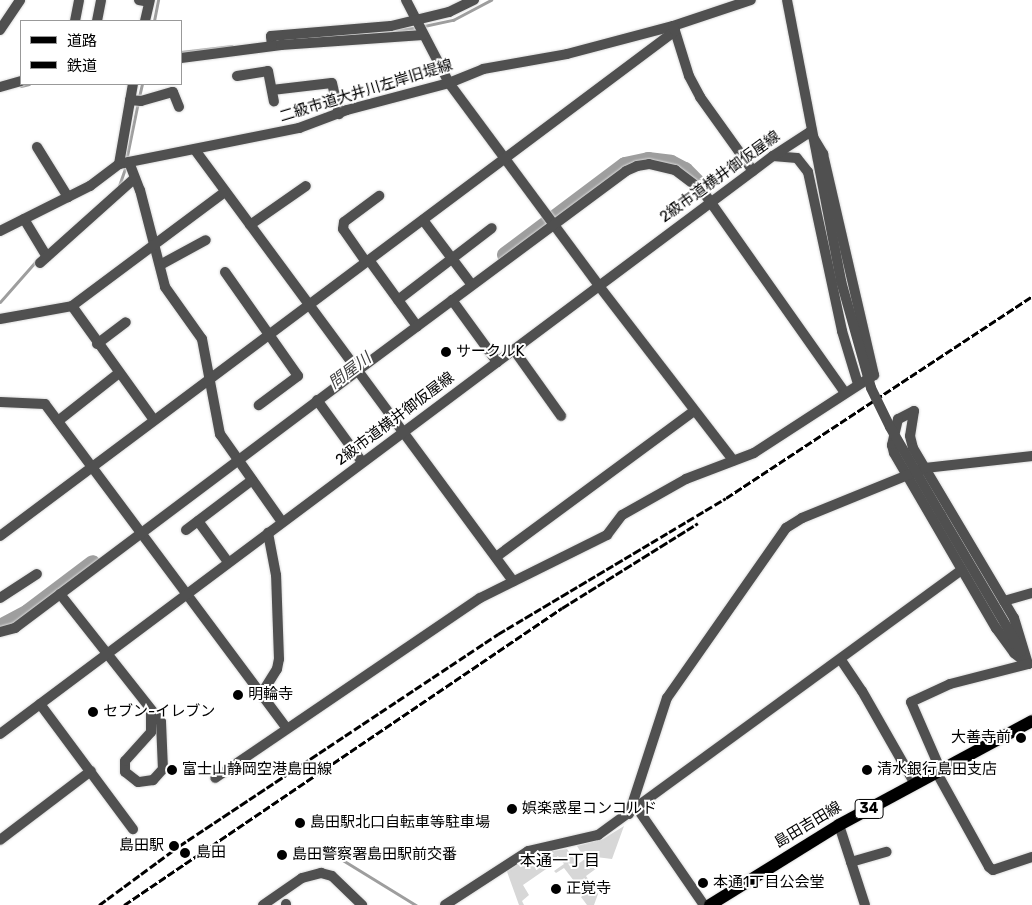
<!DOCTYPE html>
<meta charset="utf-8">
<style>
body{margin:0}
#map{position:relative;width:1032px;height:905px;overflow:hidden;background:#fff;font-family:Rubik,"Noto Sans JP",sans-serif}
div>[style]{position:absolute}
.green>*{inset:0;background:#d7d7d7}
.stream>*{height:2.5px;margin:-1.25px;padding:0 1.25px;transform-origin:1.25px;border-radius:1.25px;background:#9e9e9e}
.river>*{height:16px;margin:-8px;padding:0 8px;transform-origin:8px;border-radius:8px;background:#9e9e9e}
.roads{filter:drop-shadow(0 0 1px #dbdbdb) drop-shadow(0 0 1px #dbdbdb)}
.minor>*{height:10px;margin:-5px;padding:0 5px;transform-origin:5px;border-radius:5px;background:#505050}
.major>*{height:12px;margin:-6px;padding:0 6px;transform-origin:6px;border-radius:6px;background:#000}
.rail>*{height:2.5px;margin-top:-1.25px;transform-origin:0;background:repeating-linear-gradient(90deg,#000 0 8px,transparent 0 10.5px)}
.minor-bridge>*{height:10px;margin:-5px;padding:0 5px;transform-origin:5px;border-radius:5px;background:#505050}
.dots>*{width:14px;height:14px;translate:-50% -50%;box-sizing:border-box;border:2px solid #fff;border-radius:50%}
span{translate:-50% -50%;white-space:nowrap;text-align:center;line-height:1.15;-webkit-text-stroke:4px #fff;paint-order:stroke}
.shield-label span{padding:1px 4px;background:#fff;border:1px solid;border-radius:4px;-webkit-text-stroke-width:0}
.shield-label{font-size:14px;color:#000;font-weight:700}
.street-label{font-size:15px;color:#000}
.poi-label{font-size:15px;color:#000}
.left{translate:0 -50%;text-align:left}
.right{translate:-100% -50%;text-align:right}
.water-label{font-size:16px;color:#3f3f3f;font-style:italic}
.neighbourhood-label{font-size:16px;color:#000}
.legend{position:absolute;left:20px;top:20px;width:162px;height:65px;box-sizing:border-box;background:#fff;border:1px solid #999;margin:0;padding:6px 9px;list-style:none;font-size:15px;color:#000}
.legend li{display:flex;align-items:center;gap:10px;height:25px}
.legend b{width:25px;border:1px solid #999}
</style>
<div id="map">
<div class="green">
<div style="clip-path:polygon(624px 826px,612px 859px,596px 857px,597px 868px,586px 876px,598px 894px,594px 905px,587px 905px,581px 897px,584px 894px,564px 868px,556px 873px,554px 871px,564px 864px,558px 856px,547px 864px,549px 867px,523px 885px,529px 895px,522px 901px,524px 905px,519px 905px,506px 869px,531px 854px,567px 849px,578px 864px,585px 859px,577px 846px,603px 839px)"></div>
</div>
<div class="stream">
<div style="left:154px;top:21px;width:21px;rotate:-79deg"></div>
<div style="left:424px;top:26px;width:30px;rotate:-12deg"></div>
<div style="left:453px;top:20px;width:43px;rotate:-27.8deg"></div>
<div style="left:391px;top:31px;width:27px;rotate:-8deg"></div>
<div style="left:339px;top:36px;width:37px;rotate:-6deg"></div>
<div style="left:181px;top:52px;width:51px;rotate:-6.7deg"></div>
<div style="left:21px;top:86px;width:8px;rotate:-14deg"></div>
<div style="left:139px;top:97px;width:13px;rotate:-77deg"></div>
<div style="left:126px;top:161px;width:60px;rotate:-78.5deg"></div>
<div style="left:119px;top:186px;width:21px;rotate:-71deg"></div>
<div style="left:0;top:302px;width:56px;rotate:-48.6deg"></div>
<div style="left:338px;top:857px;width:92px;rotate:31.6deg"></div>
</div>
<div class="river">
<div style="left:505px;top:255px;width:150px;rotate:-36.9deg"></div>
<div style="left:625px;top:165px;width:24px;rotate:-12deg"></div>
<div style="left:648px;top:160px;width:23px;rotate:7deg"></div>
<div style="left:671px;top:163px;width:16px;rotate:27deg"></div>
<div style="left:685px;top:170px;width:27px;rotate:45deg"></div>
<div style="left:0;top:627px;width:32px;rotate:-28deg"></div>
<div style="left:28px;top:612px;width:81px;rotate:-37deg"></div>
</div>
<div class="roads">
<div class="minor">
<div style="left:139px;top:0;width:10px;rotate:11deg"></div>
<div style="left:406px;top:0;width:93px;rotate:62.6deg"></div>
<div style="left:449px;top:83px;width:252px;rotate:53.5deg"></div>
<div style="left:599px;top:286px;width:220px;rotate:52.4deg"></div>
<div style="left:787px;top:0;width:286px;rotate:79.1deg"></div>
<div style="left:75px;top:21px;width:21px;rotate:-79deg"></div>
<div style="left:97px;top:21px;width:21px;rotate:-79deg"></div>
<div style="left:145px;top:21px;width:22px;rotate:-77deg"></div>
<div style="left:0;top:30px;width:36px;rotate:-56deg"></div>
<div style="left:675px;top:31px;width:47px;rotate:72.7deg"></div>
<div style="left:689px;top:76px;width:24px;rotate:62deg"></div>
<div style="left:700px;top:97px;width:91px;rotate:54.4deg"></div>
<div style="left:272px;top:46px;width:10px;rotate:-96deg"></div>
<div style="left:271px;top:36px;width:120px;rotate:-4.8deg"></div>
<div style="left:391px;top:26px;width:60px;rotate:-13.6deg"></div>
<div style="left:449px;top:12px;width:28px;rotate:-26deg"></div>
<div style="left:181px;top:58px;width:101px;rotate:-7.4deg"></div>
<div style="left:281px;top:45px;width:142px;rotate:-4deg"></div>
<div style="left:237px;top:76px;width:31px;rotate:-9deg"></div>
<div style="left:268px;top:71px;width:31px;rotate:79deg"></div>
<div style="left:0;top:87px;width:22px;rotate:-16deg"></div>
<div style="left:272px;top:90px;width:60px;rotate:-6.7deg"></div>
<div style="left:332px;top:83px;width:32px;rotate:77deg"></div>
<div style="left:130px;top:100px;width:11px;rotate:5deg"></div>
<div style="left:141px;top:101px;width:33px;rotate:-16deg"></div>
<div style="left:173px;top:92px;width:16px;rotate:68deg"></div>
<div style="left:37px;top:147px;width:59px;rotate:58.2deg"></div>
<div style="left:195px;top:150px;width:536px;rotate:53.58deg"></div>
<div style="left:773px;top:156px;width:24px;rotate:5deg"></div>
<div style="left:797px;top:158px;width:18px;rotate:52deg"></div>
<div style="left:808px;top:172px;width:163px;rotate:77.9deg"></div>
<div style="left:842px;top:331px;width:55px;rotate:73.2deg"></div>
<div style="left:129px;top:162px;width:30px;rotate:69deg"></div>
<div style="left:140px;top:190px;width:100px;rotate:75.5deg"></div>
<div style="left:165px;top:287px;width:64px;rotate:54.6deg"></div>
<div style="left:202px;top:339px;width:97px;rotate:79.3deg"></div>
<div style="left:220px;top:434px;width:108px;rotate:54.8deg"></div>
<div style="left:119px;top:164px;width:81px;rotate:-80.1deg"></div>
<div style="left:24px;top:219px;width:44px;rotate:58.8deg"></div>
<div style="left:423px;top:220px;width:81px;rotate:53deg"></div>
<div style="left:250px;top:225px;width:68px;rotate:-34.9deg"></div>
<div style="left:0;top:231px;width:101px;rotate:-26.6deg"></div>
<div style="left:90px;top:186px;width:36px;rotate:-37deg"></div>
<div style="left:119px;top:164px;width:184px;rotate:-11.3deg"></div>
<div style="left:299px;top:128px;width:51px;rotate:-20.6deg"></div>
<div style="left:347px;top:110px;width:106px;rotate:-14.8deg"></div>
<div style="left:449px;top:83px;width:37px;rotate:-22deg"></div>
<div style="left:483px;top:69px;width:85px;rotate:-10.1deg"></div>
<div style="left:567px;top:54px;width:110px;rotate:-14.8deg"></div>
<div style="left:673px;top:26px;width:82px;rotate:-18.4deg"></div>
<div style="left:369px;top:260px;width:82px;rotate:54deg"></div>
<div style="left:366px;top:262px;width:40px;rotate:-124.9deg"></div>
<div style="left:343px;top:229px;width:7px;rotate:-82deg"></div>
<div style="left:344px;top:222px;width:44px;rotate:-36.6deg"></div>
<div style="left:40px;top:263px;width:127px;rotate:-41.8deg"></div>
<div style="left:160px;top:265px;width:52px;rotate:-28.5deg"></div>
<div style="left:225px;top:272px;width:127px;rotate:54.9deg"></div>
<div style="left:298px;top:376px;width:49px;rotate:143.4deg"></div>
<div style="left:398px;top:300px;width:118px;rotate:-37.5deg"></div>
<div style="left:452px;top:300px;width:77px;rotate:54deg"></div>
<div style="left:72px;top:306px;width:140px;rotate:54.3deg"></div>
<div style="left:0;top:319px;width:73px;rotate:-10.2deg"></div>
<div style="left:72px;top:306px;width:191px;rotate:-36.7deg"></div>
<div style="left:97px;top:344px;width:36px;rotate:-37deg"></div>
<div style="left:514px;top:350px;width:81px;rotate:54.5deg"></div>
<div style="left:317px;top:400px;width:77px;rotate:54deg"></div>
<div style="left:0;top:402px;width:45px;rotate:2.5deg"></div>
<div style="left:45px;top:404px;width:403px;rotate:53.3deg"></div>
<div style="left:914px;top:411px;width:18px;rotate:153deg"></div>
<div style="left:898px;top:419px;width:27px;rotate:103deg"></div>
<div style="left:892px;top:445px;width:8px;rotate:76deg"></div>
<div style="left:894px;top:453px;width:203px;rotate:59.8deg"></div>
<div style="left:996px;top:628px;width:31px;rotate:54deg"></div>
<div style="left:1014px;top:653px;width:18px;rotate:38deg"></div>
<div style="left:914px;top:411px;width:25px;rotate:99deg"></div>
<div style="left:910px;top:436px;width:12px;rotate:76deg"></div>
<div style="left:913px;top:448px;width:198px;rotate:59.3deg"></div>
<div style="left:1014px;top:618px;width:48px;rotate:73.1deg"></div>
<div style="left:58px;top:421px;width:78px;rotate:-38.2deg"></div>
<div style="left:941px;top:515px;width:158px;rotate:59.5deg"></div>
<div style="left:198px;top:521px;width:51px;rotate:53.8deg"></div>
<div style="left:186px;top:530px;width:83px;rotate:-37.1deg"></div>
<div style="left:0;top:536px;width:843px;rotate:-36.8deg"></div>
<div style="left:675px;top:31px;width:5px;rotate:-112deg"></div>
<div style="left:496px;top:557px;width:246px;rotate:-36.4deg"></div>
<div style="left:60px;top:594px;width:163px;rotate:51.7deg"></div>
<div style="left:161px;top:722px;width:47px;rotate:87.6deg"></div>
<div style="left:163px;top:769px;width:15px;rotate:132deg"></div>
<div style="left:153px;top:780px;width:15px;rotate:172deg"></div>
<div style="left:138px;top:782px;width:16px;rotate:-142deg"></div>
<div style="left:125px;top:772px;width:11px;rotate:-90deg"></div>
<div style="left:125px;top:761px;width:39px;rotate:-48deg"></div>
<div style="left:151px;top:732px;width:19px;rotate:-90deg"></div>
<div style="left:0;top:598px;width:44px;rotate:-33deg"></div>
<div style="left:1004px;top:601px;width:29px;rotate:-16deg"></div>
<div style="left:0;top:632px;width:16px;rotate:-15deg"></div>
<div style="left:15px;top:628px;width:428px;rotate:-36.9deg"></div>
<div style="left:357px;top:371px;width:335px;rotate:-36.6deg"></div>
<div style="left:626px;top:171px;width:12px;rotate:-24deg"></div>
<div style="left:637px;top:166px;width:12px;rotate:-9deg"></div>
<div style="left:649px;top:164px;width:27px;rotate:13deg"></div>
<div style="left:675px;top:170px;width:34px;rotate:37deg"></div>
<div style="left:702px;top:190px;width:248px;rotate:54.8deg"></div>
<div style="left:841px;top:660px;width:37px;rotate:56deg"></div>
<div style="left:862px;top:691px;width:107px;rotate:60.3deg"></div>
<div style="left:262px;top:693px;width:28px;rotate:-58deg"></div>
<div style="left:277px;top:669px;width:10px;rotate:-79deg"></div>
<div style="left:279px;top:659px;width:84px;rotate:-92deg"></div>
<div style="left:276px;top:575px;width:43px;rotate:-100.8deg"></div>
<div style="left:40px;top:704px;width:156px;rotate:53.4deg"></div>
<div style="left:0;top:734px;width:965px;rotate:-36.79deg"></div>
<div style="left:773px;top:156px;width:44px;rotate:-33deg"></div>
<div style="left:810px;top:132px;width:26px;rotate:59deg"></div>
<div style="left:823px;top:154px;width:227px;rotate:77deg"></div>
<div style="left:874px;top:375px;width:143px;rotate:147deg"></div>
<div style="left:754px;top:453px;width:73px;rotate:159.1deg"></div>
<div style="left:686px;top:479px;width:73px;rotate:150.6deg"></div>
<div style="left:622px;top:515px;width:25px;rotate:127deg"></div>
<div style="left:607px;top:535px;width:142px;rotate:153.6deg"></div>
<div style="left:480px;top:598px;width:320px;rotate:145.8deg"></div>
<div style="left:941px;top:771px;width:75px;rotate:-113.5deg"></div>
<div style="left:911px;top:702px;width:43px;rotate:-24.8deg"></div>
<div style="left:950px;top:684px;width:81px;rotate:-14.4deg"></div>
<div style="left:937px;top:773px;width:107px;rotate:61deg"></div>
<div style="left:989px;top:867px;width:5px;rotate:37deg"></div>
<div style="left:993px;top:870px;width:41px;rotate:-18.4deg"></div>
<div style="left:637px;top:808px;width:118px;rotate:55.4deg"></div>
<div style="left:629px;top:814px;width:122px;rotate:-71.9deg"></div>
<div style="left:667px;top:698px;width:208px;rotate:-55deg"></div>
<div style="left:786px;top:528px;width:19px;rotate:-32deg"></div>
<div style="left:802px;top:518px;width:133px;rotate:-22.1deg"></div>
<div style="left:925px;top:468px;width:108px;rotate:-6.4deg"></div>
<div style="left:839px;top:825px;width:84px;rotate:72deg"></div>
<div style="left:0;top:840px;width:114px;rotate:-37.2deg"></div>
<div style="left:851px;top:862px;width:37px;rotate:-16deg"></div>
<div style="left:286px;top:904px;width:1px;rotate:90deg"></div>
<div style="left:263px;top:905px;width:47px;rotate:-34.7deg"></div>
<div style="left:302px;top:878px;width:20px;rotate:-15deg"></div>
<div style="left:321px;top:873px;width:11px;rotate:15deg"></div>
<div style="left:332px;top:876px;width:42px;rotate:44deg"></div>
<div style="left:445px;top:905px;width:99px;rotate:-33deg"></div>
<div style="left:528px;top:851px;width:72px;rotate:-12.9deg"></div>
<div style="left:598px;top:835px;width:450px;rotate:-36.1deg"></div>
</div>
<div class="major">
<div style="left:710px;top:905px;width:152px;rotate:-31.8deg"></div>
<div style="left:839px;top:825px;width:219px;rotate:-28.3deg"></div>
</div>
</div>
<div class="rail">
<div style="left:99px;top:905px;width:99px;rotate:-36.4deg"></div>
<div style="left:179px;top:846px;width:383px;rotate:-33.6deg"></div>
<div style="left:498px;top:634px;width:265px;rotate:-30.8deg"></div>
<div style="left:726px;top:498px;width:367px;rotate:-33.4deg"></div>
<div style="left:124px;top:905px;width:529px;rotate:-34.14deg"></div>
<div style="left:562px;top:608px;width:160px;rotate:-32deg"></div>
</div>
<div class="minor-bridge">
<div style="left:841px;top:281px;width:111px;rotate:74.3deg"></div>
<div style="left:871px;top:388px;width:43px;rotate:64deg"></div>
<div style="left:890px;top:427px;width:102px;rotate:59.9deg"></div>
</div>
<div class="dots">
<div style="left:446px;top:352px;background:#000"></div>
<div style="left:238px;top:695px;background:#000"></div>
<div style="left:93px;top:712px;background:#000"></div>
<div style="left:1021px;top:738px;background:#000"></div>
<div style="left:172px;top:770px;background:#000"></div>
<div style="left:867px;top:770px;background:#000"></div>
<div style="left:512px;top:809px;background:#000"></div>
<div style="left:300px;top:823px;background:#000"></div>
<div style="left:174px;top:846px;background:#000"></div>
<div style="left:185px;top:853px;background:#000"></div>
<div style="left:282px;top:855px;background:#000"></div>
<div style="left:703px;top:883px;background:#000"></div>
<div style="left:556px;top:889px;background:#000"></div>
</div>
<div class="shield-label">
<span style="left:869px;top:809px">34</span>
</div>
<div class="street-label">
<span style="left:366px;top:91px;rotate:-17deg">二級市道大井川左岸旧堤線</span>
<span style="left:720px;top:177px;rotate:-36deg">2級市道横井御仮屋線</span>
<span style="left:395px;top:419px;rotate:-37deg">2級市道横井御仮屋線</span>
<span style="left:808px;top:825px;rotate:-31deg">島田吉田線</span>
</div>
<div class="poi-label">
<span class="left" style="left:456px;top:352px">サークルK</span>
<span class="left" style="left:248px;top:695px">明輪寺</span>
<span class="left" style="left:103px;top:712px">セブン-イレブン</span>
<span class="right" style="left:1011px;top:738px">大善寺前</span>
<span class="left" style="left:182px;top:770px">富士山静岡空港島田線</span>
<span class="left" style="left:877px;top:770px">清水銀行島田支店</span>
<span class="left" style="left:522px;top:809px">娯楽惑星コンコルド</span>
<span class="left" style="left:310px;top:823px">島田駅北口自転車等駐車場</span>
<span class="right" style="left:164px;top:846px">島田駅</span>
<span class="left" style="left:196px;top:853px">島田</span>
<span class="left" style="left:292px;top:855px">島田警察署島田駅前交番</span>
<span class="left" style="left:713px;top:883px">本通1丁目公会堂</span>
<span class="left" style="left:566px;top:889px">正覚寺</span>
</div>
<div class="water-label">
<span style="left:350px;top:371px;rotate:-37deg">問屋川</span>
</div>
<div class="neighbourhood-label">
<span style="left:560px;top:861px">本通一丁目</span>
</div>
<ul class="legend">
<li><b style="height:6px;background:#000"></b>道路</li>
<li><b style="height:6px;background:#000"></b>鉄道</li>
</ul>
</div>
